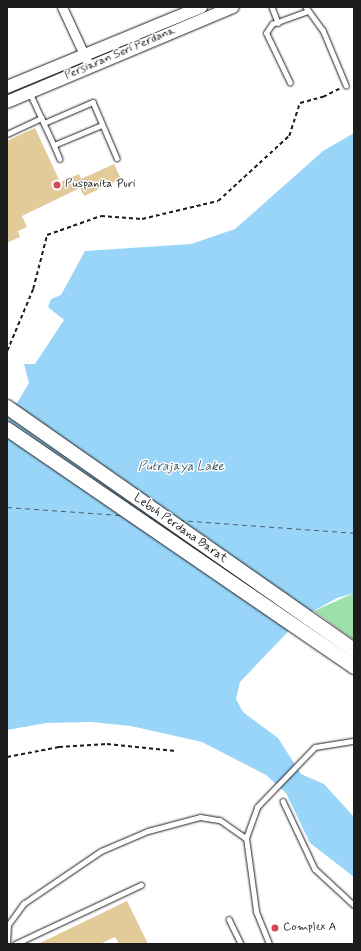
<!DOCTYPE html>
<style>
body{margin:0}
#map{position:relative;width:361px;height:951px;overflow:hidden;background:#fff;font-family:Mynerve,sans-serif}
div>[style]{position:absolute}
.green>*{inset:0;background:#9de0aa}
.water>*{inset:0;background:#99d5f9}
.ferry>*{height:1px;margin-top:-0.5px;transform-origin:0;background:repeating-linear-gradient(90deg,#485d69 0 5px,transparent 0 9px)}
.building>*{inset:0;background:#e3cb99}
.path>*{height:1.5px;margin-top:-0.75px;transform-origin:0;background:repeating-linear-gradient(90deg,#1c1c1c 0 4px,transparent 0 7px)}
.roads{filter:drop-shadow(0 0 1px #1c1c1c) drop-shadow(0 0 1px #1c1c1c)}
.lane>*{height:4.5px;margin:-2.25px;padding:0 2.25px;transform-origin:2.25px;border-radius:2.25px;background:#fff}
.street>*{height:9px;margin:-4.5px;padding:0 4.5px;transform-origin:4.5px;border-radius:4.5px;background:#fff}
.secondary>*{height:12px;margin:-6px;padding:0 6px;transform-origin:6px;border-radius:6px;background:#fff}
.primary>*{height:14px;margin:-7px;padding:0 7px;transform-origin:7px;border-radius:7px;background:#fff}
.dots>*{width:11px;height:11px;translate:-50% -50%;box-sizing:border-box;border:2px solid #fff;border-radius:50%}
span{translate:-50% -50%;white-space:nowrap;text-align:center;line-height:1.15;-webkit-text-stroke:3px #fff;paint-order:stroke}
.street-label{font-size:12px;color:#1c1c1c}
.poi-label{font-size:12px;color:#1c1c1c}
.left{translate:0 -50%;text-align:left}
.water-label{font-size:13px;color:#485d69;font-style:italic}
.frame{position:absolute;inset:0;border:8px solid #1c1c1c;pointer-events:none}
</style>
<div id="map">
<div class="green">
<div style="clip-path:polygon(354px 593px,354px 640px,314px 611px)"></div>
</div>
<div class="water">
<div style="clip-path:polygon(354px 133px,354px 593px,337px 598px,301px 618px,240px 682px,236px 699px,243px 712px,278px 738px,301px 774px,324px 784px,354px 817px,354px 877px,310px 843px,286px 793px,266px 775px,202px 742px,131px 726px,91px 722px,46px 723px,7px 730px,7px 406px,17px 403px,29px 383px,24px 364px,35px 364px,64px 320px,48px 307px,51px 299px,61px 295px,85px 251px,191px 244px,235px 229px,323px 151px)"></div>
</div>
<div class="ferry">
<div style="left:7px;top:507px;width:113px;rotate:4deg"></div>
<div style="left:147px;top:517px;width:7px;rotate:8deg"></div>
<div style="left:179px;top:520px;width:175px;rotate:4.2deg"></div>
</div>
<div class="building">
<div style="clip-path:polygon(35px 128px,60px 182px,79px 174px,81px 179px,114px 164px,121px 179px,84px 196px,80px 188px,22px 216px,27px 227px,18px 231px,20px 237px,7px 243px,7px 141px)"></div>
<div style="clip-path:polygon(127px 901px,148px 944px,119px 944px,115px 937px,100px 944px,38px 944px)"></div>
</div>
<div class="path">
<div style="left:7px;top:351px;width:67px;rotate:-67.2deg"></div>
<div style="left:33px;top:289px;width:56px;rotate:-75.5deg"></div>
<div style="left:47px;top:235px;width:57px;rotate:-19.4deg"></div>
<div style="left:101px;top:216px;width:41px;rotate:4.2deg"></div>
<div style="left:142px;top:219px;width:78px;rotate:-13.3deg"></div>
<div style="left:218px;top:201px;width:96px;rotate:-42.5deg"></div>
<div style="left:289px;top:136px;width:35px;rotate:-72deg"></div>
<div style="left:300px;top:103px;width:24px;rotate:-15deg"></div>
<div style="left:323px;top:97px;width:20px;rotate:-27deg"></div>
<div style="left:7px;top:757px;width:53px;rotate:-10.9deg"></div>
<div style="left:59px;top:747px;width:48px;rotate:-3.6deg"></div>
<div style="left:107px;top:744px;width:69px;rotate:5.8deg"></div>
</div>
<div class="roads">
<div class="lane">
<div style="left:272px;top:7px;width:17px;rotate:69deg"></div>
<div style="left:306px;top:7px;width:29px;rotate:54deg"></div>
<div style="left:323px;top:30px;width:60px;rotate:67.3deg"></div>
<div style="left:290px;top:83px;width:55px;rotate:-115.6deg"></div>
<div style="left:266px;top:33px;width:11px;rotate:-56deg"></div>
<div style="left:272px;top:24px;width:38px;rotate:-20deg"></div>
<div style="left:30px;top:93px;width:57px;rotate:65.2deg"></div>
<div style="left:54px;top:145px;width:52px;rotate:-22.6deg"></div>
<div style="left:44px;top:123px;width:53px;rotate:-23.2deg"></div>
<div style="left:93px;top:102px;width:61px;rotate:66.8deg"></div>
<div style="left:7px;top:134px;width:38px;rotate:-25deg"></div>
<div style="left:54px;top:145px;width:15px;rotate:67deg"></div>
<div style="left:283px;top:801px;width:75px;rotate:64.8deg"></div>
<div style="left:315px;top:869px;width:53px;rotate:42.7deg"></div>
<div style="left:229px;top:919px;width:28px;rotate:64deg"></div>
<div style="left:7px;top:944px;width:19px;rotate:-87deg"></div>
<div style="left:8px;top:925px;width:26px;rotate:-54deg"></div>
<div style="left:23px;top:904px;width:94px;rotate:-34.2deg"></div>
<div style="left:101px;top:851px;width:51px;rotate:-23.1deg"></div>
<div style="left:148px;top:831px;width:54px;rotate:-15.1deg"></div>
<div style="left:200px;top:817px;width:20px;rotate:9deg"></div>
<div style="left:220px;top:820px;width:32px;rotate:35deg"></div>
<div style="left:15px;top:944px;width:139px;rotate:-25.1deg"></div>
<div style="left:269px;top:944px;width:35px;rotate:-112deg"></div>
<div style="left:256px;top:911px;width:74px;rotate:-97.8deg"></div>
<div style="left:246px;top:838px;width:33px;rotate:-70deg"></div>
<div style="left:257px;top:807px;width:83px;rotate:-46deg"></div>
<div style="left:315px;top:747px;width:39px;rotate:-9deg"></div>
</div>
<div class="street">
<div style="left:62px;top:7px;width:60px;rotate:65.2deg"></div>
</div>
<div class="secondary">
<div style="left:7px;top:87px;width:210px;rotate:-22.4deg"></div>
<div style="left:7px;top:102px;width:245px;rotate:-22.8deg"></div>
</div>
<div class="primary">
<div style="left:7px;top:407px;width:424px;rotate:35deg"></div>
<div style="left:7px;top:429px;width:421px;rotate:34.4deg"></div>
</div>
</div>
<div class="dots">
<div style="left:57px;top:185px;background:#d1495b"></div>
<div style="left:275px;top:928px;background:#d1495b"></div>
</div>
<div class="street-label">
<span style="left:120px;top:54px;rotate:-23deg">Persiaran Seri Perdana</span>
<span style="left:180px;top:529px;rotate:35deg">Lebuh Perdana Barat</span>
</div>
<div class="poi-label">
<span class="left" style="left:65px;top:185px">Puspanita Puri</span>
<span class="left" style="left:283px;top:928px">Complex A</span>
</div>
<div class="water-label">
<span style="left:181px;top:467px">Putrajaya Lake</span>
</div>
<div class="frame"></div>
</div>
